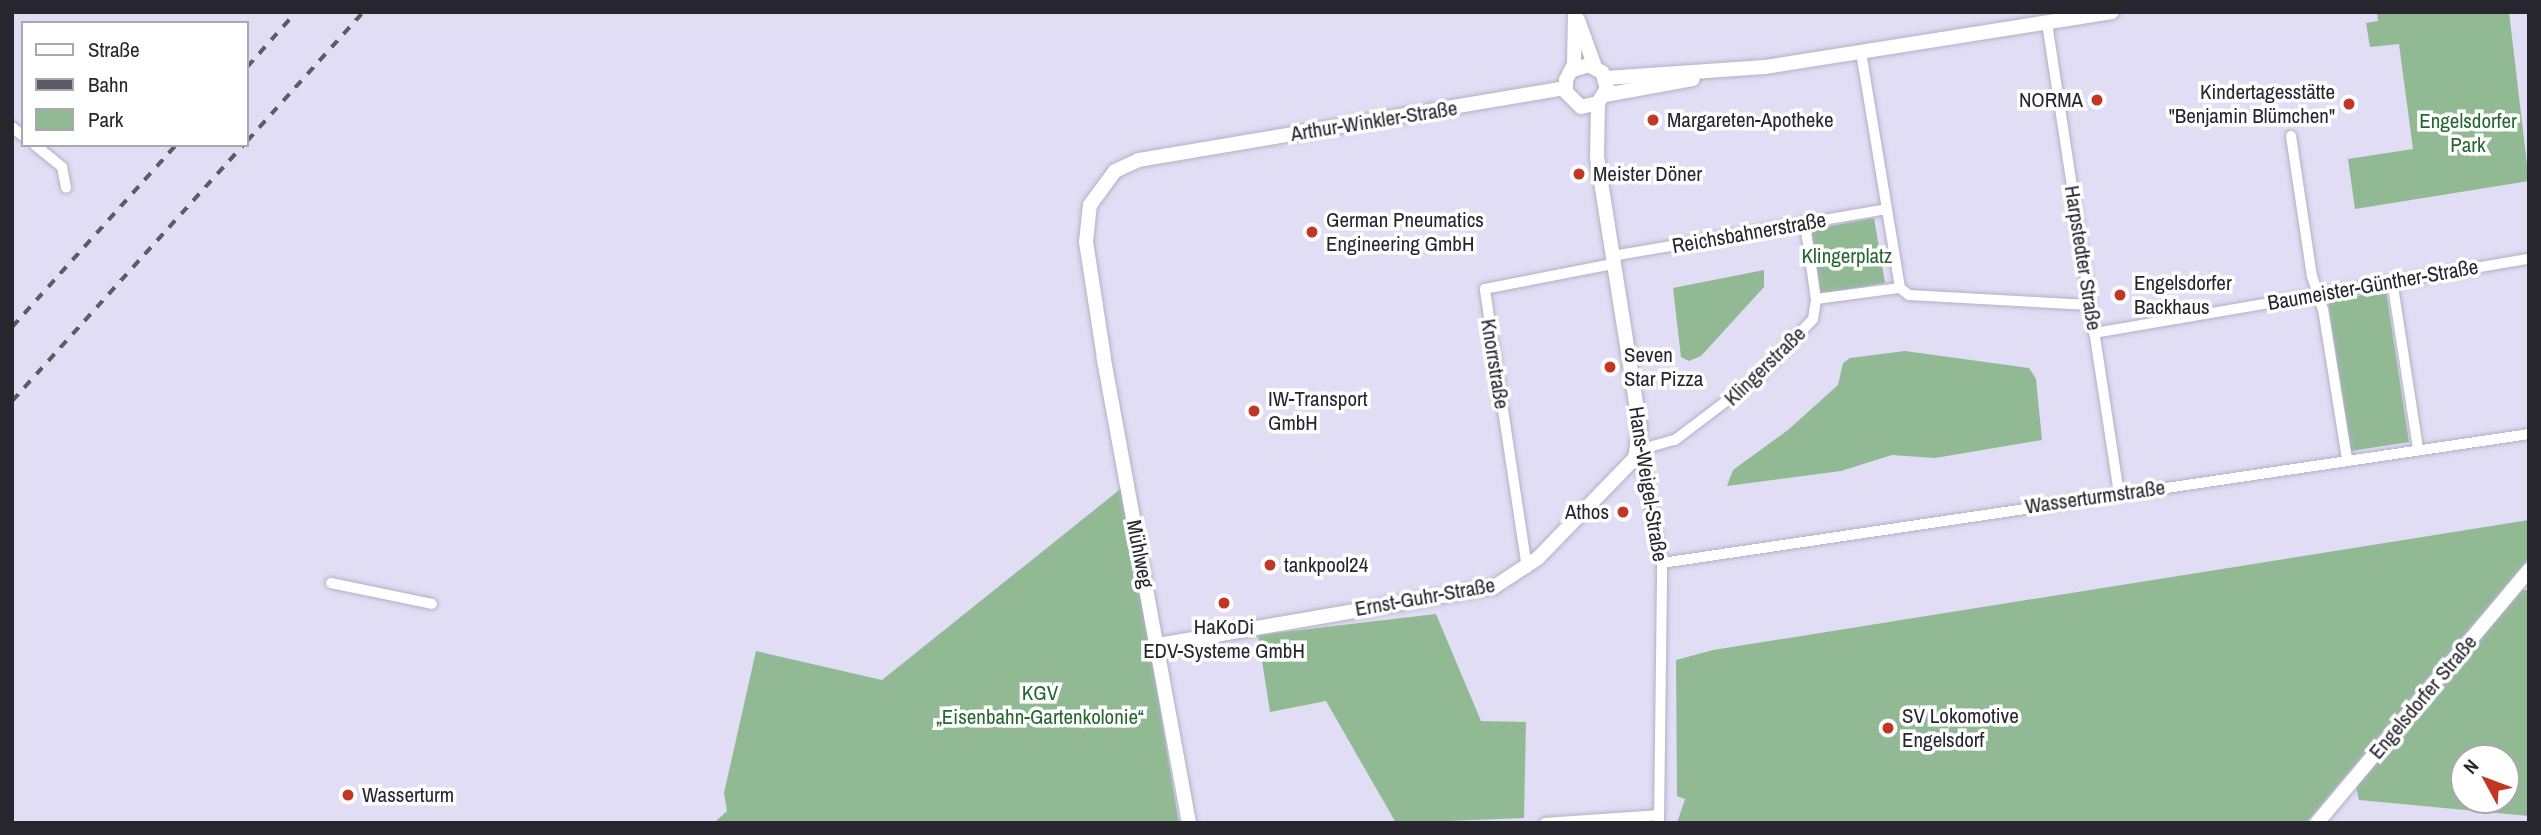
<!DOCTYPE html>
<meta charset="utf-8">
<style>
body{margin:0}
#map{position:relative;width:2541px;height:835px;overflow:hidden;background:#e0ddf5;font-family:"Archivo Narrow",sans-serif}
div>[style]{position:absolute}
.green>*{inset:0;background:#91ba94}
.roads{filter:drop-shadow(0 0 2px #b3b0c7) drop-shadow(0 0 2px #b3b0c7)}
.street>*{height:10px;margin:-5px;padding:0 5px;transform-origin:5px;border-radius:5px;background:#fff}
.secondary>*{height:14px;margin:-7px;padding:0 7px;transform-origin:7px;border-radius:7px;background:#fff}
.rail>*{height:3.5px;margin-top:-1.75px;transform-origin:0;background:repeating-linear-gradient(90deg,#5c5b67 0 9px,transparent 0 18px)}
.dots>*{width:19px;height:19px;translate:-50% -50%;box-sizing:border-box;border:4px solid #fff;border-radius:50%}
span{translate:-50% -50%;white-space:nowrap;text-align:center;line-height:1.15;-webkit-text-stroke:7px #fff;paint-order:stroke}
.poi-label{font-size:21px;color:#27262e}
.right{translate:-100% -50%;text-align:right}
.left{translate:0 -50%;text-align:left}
.street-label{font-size:21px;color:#27262e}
.park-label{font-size:21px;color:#256730}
.frame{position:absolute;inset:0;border:14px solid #27262e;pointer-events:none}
.legend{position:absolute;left:21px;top:21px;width:228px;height:126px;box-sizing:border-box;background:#fff;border:2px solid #a9a8ab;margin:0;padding:9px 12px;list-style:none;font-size:21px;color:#27262e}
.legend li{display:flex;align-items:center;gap:14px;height:35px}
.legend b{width:35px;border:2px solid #a9a8ab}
.north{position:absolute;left:2450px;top:744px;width:70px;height:70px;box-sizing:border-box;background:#fff;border:2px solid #a9a8ab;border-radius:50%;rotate:311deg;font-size:19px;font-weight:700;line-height:28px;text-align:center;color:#27262e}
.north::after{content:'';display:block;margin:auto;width:24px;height:32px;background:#c23623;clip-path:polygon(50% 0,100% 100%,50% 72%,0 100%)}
</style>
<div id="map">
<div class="green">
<div style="clip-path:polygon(2377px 12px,2509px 12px,2529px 181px,2355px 209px,2348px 159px,2413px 149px,2399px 44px,2370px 47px,2366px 23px,2378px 21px)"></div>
<div style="clip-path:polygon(1874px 218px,1885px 283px,1819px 294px,1808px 230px)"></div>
<div style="clip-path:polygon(1764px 270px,1764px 287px,1701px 356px,1689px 361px,1681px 357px,1673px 288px)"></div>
<div style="clip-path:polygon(2386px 290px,2409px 442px,2351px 451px,2328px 302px)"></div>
<div style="clip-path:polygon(1905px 351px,2029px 368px,2036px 379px,2042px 440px,1935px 458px,1892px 455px,1841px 471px,1727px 486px,1733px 470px,1788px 430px,1838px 385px,1843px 363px,1850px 358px)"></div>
<div style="clip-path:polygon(1123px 487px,1179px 823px,714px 823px,727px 811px,724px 793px,756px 651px,882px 680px)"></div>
<div style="clip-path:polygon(2529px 520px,2529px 558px,2306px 823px,1677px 823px,1685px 799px,1677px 796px,1676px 660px,1713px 650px)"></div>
<div style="clip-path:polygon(evenodd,2519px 590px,2529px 590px,2529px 816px,2359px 800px,2356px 786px,2519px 590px,2464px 758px,2506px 758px,2506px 800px,2464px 800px,2464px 758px)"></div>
<div style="clip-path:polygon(1436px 614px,1481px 721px,1526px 722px,1524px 818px,1396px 823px,1326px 701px,1270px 712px,1258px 635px)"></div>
</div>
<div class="roads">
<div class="street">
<div style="left:2047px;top:23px;width:476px;rotate:81.3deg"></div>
<div style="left:1861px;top:52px;width:239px;rotate:80.6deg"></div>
<div style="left:12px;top:127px;width:14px;rotate:39deg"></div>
<div style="left:2291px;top:136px;width:142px;rotate:81.5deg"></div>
<div style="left:2312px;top:276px;width:35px;rotate:72deg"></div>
<div style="left:2323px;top:309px;width:152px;rotate:80.9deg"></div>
<div style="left:35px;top:145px;width:35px;rotate:39deg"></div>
<div style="left:62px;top:167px;width:21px;rotate:79deg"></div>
<div style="left:1805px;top:224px;width:76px;rotate:81.7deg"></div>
<div style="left:1612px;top:256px;width:278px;rotate:-9.7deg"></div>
<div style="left:2392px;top:280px;width:169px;rotate:81.2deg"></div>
<div style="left:2094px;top:333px;width:441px;rotate:-9.7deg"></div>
<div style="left:1662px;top:563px;width:877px;rotate:-8.46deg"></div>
<div style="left:1527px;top:568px;width:282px;rotate:-98.6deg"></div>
<div style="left:1485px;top:289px;width:130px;rotate:-11.1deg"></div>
<div style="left:331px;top:583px;width:103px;rotate:11.7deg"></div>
<div style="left:1545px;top:823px;width:114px;rotate:-4deg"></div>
<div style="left:1659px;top:823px;width:260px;rotate:-89.3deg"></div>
<div style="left:1662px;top:563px;width:115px;rotate:-101.5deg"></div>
<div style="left:1639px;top:450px;width:37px;rotate:-16deg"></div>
<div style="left:1675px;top:440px;width:104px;rotate:-37.2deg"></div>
<div style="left:1758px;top:377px;width:80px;rotate:-46.5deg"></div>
<div style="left:1813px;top:319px;width:20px;rotate:-81deg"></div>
<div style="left:1816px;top:299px;width:85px;rotate:-7.5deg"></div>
<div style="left:1900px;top:288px;width:11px;rotate:38deg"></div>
<div style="left:1909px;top:295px;width:180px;rotate:3.2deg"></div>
</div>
<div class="secondary">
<div style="left:1578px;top:20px;width:50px;rotate:70.1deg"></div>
<div style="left:1573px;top:70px;width:16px;rotate:-18deg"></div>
<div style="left:1588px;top:65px;width:16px;rotate:27deg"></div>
<div style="left:1602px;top:72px;width:17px;rotate:73deg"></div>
<div style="left:1607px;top:88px;width:17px;rotate:121deg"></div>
<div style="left:1598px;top:103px;width:17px;rotate:167deg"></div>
<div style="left:1581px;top:107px;width:21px;rotate:-135deg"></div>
<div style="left:1566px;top:92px;width:12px;rotate:-90deg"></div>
<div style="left:1566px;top:80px;width:18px;rotate:-63deg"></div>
<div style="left:1574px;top:64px;width:52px;rotate:-88.9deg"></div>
<div style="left:1606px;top:78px;width:159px;rotate:-4deg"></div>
<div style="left:1765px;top:67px;width:351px;rotate:-9deg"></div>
<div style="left:1605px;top:95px;width:89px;rotate:-10.3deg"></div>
<div style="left:1158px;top:645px;width:341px;rotate:-9.8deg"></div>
<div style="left:1494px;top:587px;width:53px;rotate:-33.4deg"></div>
<div style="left:1538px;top:558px;width:139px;rotate:-45.9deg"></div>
<div style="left:1635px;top:458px;width:30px;rotate:-81deg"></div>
<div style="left:1640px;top:428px;width:273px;rotate:-99deg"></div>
<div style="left:1597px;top:158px;width:55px;rotate:-89deg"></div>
<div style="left:1189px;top:823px;width:473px;rotate:-100.4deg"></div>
<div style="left:1104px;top:358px;width:117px;rotate:-98.8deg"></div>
<div style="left:1086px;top:242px;width:37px;rotate:-84deg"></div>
<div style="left:1090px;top:205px;width:42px;rotate:-53.7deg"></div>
<div style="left:1115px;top:171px;width:26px;rotate:-25deg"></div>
<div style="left:1139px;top:160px;width:432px;rotate:-9.6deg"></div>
<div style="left:2317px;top:823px;width:330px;rotate:-50deg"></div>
</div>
</div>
<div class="rail">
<div style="left:247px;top:67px;width:74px;rotate:-48.3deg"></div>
<div style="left:247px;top:141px;width:173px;rotate:-48deg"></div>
<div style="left:12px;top:327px;width:245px;rotate:-48deg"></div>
<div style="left:12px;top:401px;width:345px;rotate:-47.9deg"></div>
</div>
<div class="dots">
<div style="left:2097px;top:100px;background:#c23623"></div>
<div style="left:2349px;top:104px;background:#c23623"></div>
<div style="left:1653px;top:120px;background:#c23623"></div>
<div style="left:1579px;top:174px;background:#c23623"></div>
<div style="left:1312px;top:232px;background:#c23623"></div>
<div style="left:2120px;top:295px;background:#c23623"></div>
<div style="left:1610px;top:367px;background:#c23623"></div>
<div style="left:1254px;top:411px;background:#c23623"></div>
<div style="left:1623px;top:512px;background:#c23623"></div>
<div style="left:1270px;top:565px;background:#c23623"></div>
<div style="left:1224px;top:603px;background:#c23623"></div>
<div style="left:1888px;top:728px;background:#c23623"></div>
<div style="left:348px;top:795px;background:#c23623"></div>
</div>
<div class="poi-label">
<span class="right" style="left:2335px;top:104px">Kindertagesstätte<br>"Benjamin Blümchen"</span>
<span class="right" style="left:2083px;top:100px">NORMA</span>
<span class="left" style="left:1667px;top:120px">Margareten-Apotheke</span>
<span class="left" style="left:1593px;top:174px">Meister Döner</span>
<span class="left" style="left:1326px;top:232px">German Pneumatics<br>Engineering GmbH</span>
<span class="left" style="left:2134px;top:295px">Engelsdorfer<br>Backhaus</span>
<span class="left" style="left:1624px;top:367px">Seven<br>Star Pizza</span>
<span class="left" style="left:1268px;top:411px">IW-Transport<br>GmbH</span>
<span class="right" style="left:1609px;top:512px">Athos</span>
<span class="left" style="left:1284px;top:565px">tankpool24</span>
<span style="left:1224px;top:639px">HaKoDi<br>EDV-Systeme GmbH</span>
<span class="left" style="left:1902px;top:728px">SV Lokomotive<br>Engelsdorf</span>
<span class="left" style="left:362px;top:795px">Wasserturm</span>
</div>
<div class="street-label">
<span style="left:1374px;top:121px;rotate:-9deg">Arthur-Winkler-Straße</span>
<span style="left:1749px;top:233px;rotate:-10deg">Reichsbahnerstraße</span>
<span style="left:2083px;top:258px;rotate:81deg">Harpstedter Straße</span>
<span style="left:2373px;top:285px;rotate:-10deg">Baumeister-Günther-Straße</span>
<span style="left:1495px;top:364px;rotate:81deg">Knorrstraße</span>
<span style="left:1765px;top:366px;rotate:-44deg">Klingerstraße</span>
<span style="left:1648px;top:484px;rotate:81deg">Hans-Weigel-Straße</span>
<span style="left:2095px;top:497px;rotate:-8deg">Wasserturmstraße</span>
<span style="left:1140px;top:554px;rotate:79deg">Mühlweg</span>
<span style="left:1425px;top:597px;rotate:-10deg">Ernst-Guhr-Straße</span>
<span style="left:2423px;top:697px;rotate:-50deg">Engelsdorfer Straße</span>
</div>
<div class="park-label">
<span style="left:2468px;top:133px">Engelsdorfer<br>Park</span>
<span style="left:1847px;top:256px">Klingerplatz</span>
<span style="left:1040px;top:705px">KGV<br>„Eisenbahn-Gartenkolonie“</span>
</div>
<div class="frame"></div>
<ul class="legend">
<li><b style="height:9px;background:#fff"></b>Straße</li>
<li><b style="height:9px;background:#5c5b67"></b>Bahn</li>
<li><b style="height:19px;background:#91ba94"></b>Park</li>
</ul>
<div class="north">N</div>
</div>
